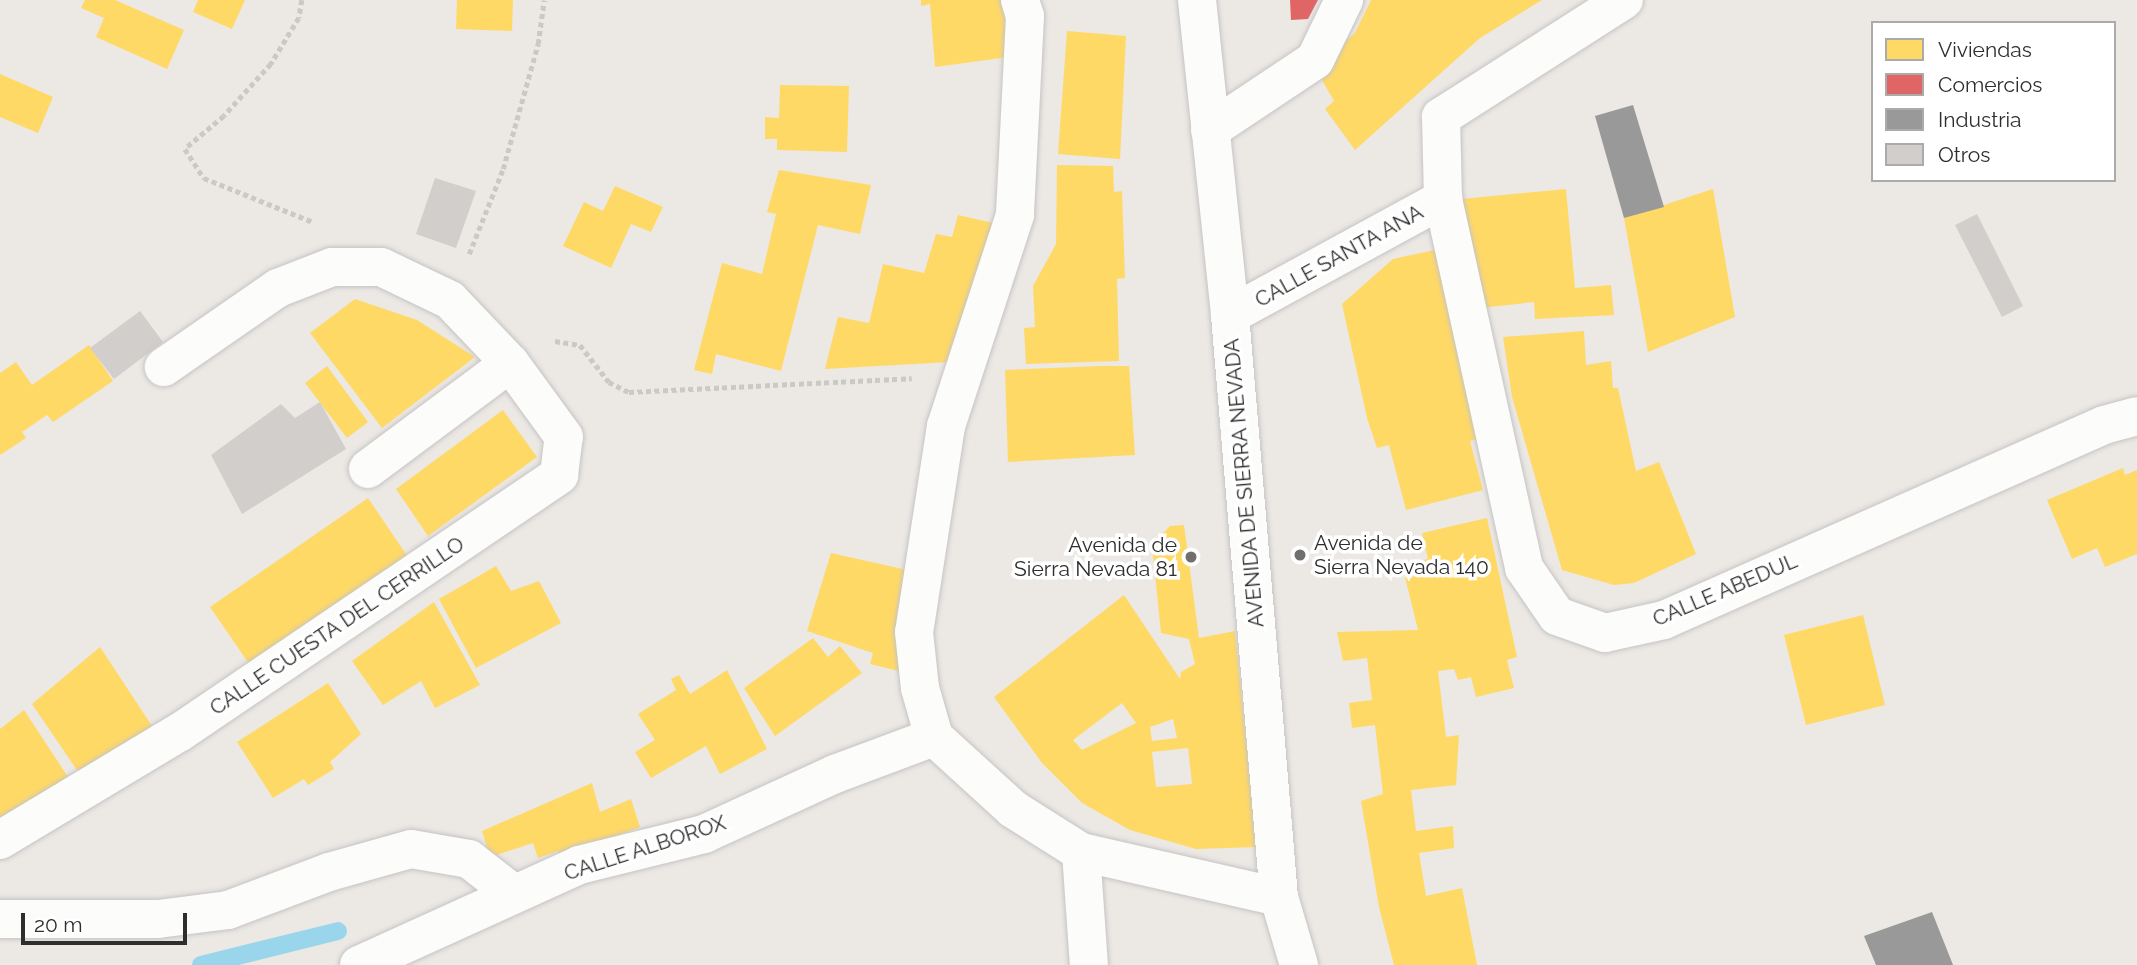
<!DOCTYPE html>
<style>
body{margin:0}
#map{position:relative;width:2137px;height:965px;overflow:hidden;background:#ece8e4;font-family:Raleway,sans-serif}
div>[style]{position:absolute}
.homes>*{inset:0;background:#ffd966}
.shops>*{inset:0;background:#e06666}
.industry>*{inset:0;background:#999}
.stream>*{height:18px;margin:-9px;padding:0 9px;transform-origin:9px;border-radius:9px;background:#99d6ec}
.building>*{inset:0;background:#d1cecb}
.path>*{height:4.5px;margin-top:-2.25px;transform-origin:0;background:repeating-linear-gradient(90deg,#c9c9c8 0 5px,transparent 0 8.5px)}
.roads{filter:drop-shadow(0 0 2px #c5c4c5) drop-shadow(0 0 2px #c5c4c5)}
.pedestrian>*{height:38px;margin:-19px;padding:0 19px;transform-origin:19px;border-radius:19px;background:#fcfcfb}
.minor>*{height:38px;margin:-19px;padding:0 19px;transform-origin:19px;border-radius:19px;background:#fcfcfb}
.tertiary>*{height:38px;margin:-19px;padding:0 19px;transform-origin:19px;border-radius:19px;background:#fcfcfb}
.dots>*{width:19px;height:19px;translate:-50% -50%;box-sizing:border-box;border:4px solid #fff;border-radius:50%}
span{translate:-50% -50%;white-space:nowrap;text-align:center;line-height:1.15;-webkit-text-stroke:7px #fff;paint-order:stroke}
.street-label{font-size:21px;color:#2e2e2e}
.poi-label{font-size:21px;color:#2e2e2e}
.left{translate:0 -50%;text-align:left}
.right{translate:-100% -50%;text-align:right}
.legend{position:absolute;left:1871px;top:21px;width:245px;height:161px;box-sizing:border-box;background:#fff;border:2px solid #ababab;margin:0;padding:9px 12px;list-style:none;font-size:21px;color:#2e2e2e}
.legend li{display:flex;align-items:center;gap:14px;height:35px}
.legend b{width:35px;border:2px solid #ababab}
.scale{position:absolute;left:21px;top:913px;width:166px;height:32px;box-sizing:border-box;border:4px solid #2e2e2e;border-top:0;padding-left:9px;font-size:21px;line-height:24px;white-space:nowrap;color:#2e2e2e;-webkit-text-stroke:5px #fff;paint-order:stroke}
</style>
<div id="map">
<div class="homes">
<div style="clip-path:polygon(85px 0,115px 0,184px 30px,167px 69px,96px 37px,104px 18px,81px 8px)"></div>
<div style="clip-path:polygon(198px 0,245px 0,232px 29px,193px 12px)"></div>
<div style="clip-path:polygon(457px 0,513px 0,512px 31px,456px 29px)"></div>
<div style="clip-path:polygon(921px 0,1003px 0,1009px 57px,935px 67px,930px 4px,921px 6px)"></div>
<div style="clip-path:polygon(1371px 0,1542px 0,1480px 38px,1355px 150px,1325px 109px,1334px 101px,1315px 68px,1355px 33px)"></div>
<div style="clip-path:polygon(1067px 31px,1126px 36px,1120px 159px,1058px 154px)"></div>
<div style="clip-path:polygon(0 74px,53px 97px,38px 133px,0 117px)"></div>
<div style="clip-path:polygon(780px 85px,849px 86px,847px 152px,777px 150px,777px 139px,765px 139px,765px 117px,779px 118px)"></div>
<div style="clip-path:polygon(1057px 165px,1113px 166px,1114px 192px,1122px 191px,1125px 278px,1117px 279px,1119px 361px,1026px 364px,1024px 328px,1035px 327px,1033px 286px,1056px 244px)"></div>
<div style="clip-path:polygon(779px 170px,871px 185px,860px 234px,818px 225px,781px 371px,716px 354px,712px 374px,694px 370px,722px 263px,762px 274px,776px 214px,767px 212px)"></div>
<div style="clip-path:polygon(615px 186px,663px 207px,651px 232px,631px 224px,611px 268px,563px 246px,584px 202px,603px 211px)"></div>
<div style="clip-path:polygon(1566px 189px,1575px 288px,1611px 285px,1614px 315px,1535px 319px,1534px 302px,1471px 309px,1461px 199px)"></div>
<div style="clip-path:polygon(1713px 189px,1735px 317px,1648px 352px,1624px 218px)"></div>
<div style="clip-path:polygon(958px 215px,993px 223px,950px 362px,825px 369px,838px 317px,869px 323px,883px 264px,924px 273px,936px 234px,952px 237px)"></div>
<div style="clip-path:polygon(1439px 249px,1489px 436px,1470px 441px,1483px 490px,1406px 510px,1389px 445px,1377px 448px,1367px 418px,1342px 304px,1393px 259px)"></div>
<div style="clip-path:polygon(355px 299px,417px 320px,475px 357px,382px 428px,310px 333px)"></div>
<div style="clip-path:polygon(1584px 331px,1586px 365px,1611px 361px,1613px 388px,1618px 388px,1636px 471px,1659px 462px,1696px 554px,1634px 583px,1614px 585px,1562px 570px,1512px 397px,1503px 337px)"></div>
<div style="clip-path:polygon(89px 345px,113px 381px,53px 422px,47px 415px,22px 432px,26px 438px,0 455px,0 373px,16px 362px,32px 385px)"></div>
<div style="clip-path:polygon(327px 366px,368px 422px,347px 438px,305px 383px)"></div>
<div style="clip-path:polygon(1099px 366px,1129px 366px,1135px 455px,1008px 462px,1005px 370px)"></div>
<div style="clip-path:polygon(503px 410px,537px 457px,428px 536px,396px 489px)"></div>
<div style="clip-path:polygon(2123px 468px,2125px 475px,2137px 470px,2137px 554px,2105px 567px,2097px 548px,2072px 559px,2047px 500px)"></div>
<div style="clip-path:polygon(368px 498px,410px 560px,254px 671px,210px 607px)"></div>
<div style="clip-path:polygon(1487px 518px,1517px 657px,1507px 660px,1514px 688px,1476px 697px,1471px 677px,1458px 680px,1454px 669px,1438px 671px,1446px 737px,1459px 735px,1456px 785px,1411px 790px,1416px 831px,1453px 826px,1454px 848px,1419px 853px,1426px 896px,1462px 888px,1477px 965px,1394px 965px,1379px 907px,1361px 801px,1383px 794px,1375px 725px,1352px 728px,1349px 703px,1372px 700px,1367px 658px,1343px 661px,1337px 632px,1418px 630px,1402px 565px,1428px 559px,1422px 533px)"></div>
<div style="clip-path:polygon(evenodd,1184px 525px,1199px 638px,1235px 631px,1257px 847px,1196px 849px,1130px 830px,1082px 803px,1042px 763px,994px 697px,1124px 595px,1180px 679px,1181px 672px,1195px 664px,1189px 639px,1161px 633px,1152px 545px,1170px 526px,1184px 525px,1122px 703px,1136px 723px,1082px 750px,1073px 740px,1122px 703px,1184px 525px,1173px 719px,1177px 738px,1152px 741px,1150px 727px,1173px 719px,1184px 525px,1188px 748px,1192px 784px,1156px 787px,1152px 752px,1188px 748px)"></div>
<div style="clip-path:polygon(831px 553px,916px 572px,907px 673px,870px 664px,873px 653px,807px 631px)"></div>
<div style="clip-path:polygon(496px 566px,511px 591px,539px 581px,561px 623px,476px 668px,439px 599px)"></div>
<div style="clip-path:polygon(434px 602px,480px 685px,435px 708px,421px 681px,383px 705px,352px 661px)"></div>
<div style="clip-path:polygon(1863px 615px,1885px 705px,1806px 725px,1784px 635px)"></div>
<div style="clip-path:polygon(813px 638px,828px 657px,840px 646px,862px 673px,775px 736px,744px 688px)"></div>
<div style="clip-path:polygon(100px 647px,154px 729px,83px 779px,32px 704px)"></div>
<div style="clip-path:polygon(727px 670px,767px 749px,720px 774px,706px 746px,651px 778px,635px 752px,655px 740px,638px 714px,676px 690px,671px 679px,679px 675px,690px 694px)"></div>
<div style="clip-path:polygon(328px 683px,361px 734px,330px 762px,334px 769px,308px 785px,304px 779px,273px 798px,237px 742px)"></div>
<div style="clip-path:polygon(24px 710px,70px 780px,0 824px,0 729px)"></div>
<div style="clip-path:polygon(592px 783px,600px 812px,631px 799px,640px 827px,561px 857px,558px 851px,538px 858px,533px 843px,490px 857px,482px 831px)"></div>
</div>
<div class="shops">
<div style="clip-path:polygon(1290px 0,1318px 0,1308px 19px,1291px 20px)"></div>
</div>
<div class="industry">
<div style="clip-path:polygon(1633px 105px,1664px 207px,1624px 218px,1595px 116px)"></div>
<div style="clip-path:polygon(1932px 912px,1953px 965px,1876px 965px,1864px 936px)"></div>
</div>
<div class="stream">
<div style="left:201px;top:965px;width:141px;rotate:-13.9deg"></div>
</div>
<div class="building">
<div style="clip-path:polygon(435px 178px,476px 191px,456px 248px,416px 234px)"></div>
<div style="clip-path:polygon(1977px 214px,2023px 306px,2002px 317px,1955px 225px)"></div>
<div style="clip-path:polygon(140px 311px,163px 342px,114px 379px,90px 348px)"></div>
<div style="clip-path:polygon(320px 402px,346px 449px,242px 514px,211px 455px,281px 404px,295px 418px)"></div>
</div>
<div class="path">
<div style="left:302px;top:0;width:18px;rotate:99deg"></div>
<div style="left:299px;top:18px;width:54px;rotate:121.3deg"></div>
<div style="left:271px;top:64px;width:70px;rotate:132.1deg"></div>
<div style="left:224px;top:116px;width:51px;rotate:139.8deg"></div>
<div style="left:185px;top:149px;width:35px;rotate:57deg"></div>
<div style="left:204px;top:178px;width:118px;rotate:22deg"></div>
<div style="left:469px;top:254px;width:92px;rotate:-68.2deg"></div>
<div style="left:503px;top:169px;width:130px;rotate:-74.4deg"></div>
<div style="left:538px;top:44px;width:44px;rotate:-82.2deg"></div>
<div style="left:555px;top:341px;width:25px;rotate:9deg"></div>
<div style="left:580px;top:345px;width:47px;rotate:51.9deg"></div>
<div style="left:609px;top:382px;width:22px;rotate:27deg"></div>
<div style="left:629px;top:392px;width:283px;rotate:-2.8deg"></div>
</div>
<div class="roads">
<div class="pedestrian">
<div style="left:1081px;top:852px;width:113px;rotate:86deg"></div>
</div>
<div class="minor">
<div style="left:1020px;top:0;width:17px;rotate:73deg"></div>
<div style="left:1025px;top:16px;width:199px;rotate:92.9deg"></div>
<div style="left:1015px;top:215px;width:222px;rotate:108.1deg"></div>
<div style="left:946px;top:426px;width:208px;rotate:98.8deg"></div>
<div style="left:914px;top:632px;width:56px;rotate:83.9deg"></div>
<div style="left:920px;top:688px;width:51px;rotate:74.1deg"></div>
<div style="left:934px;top:737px;width:107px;rotate:42.3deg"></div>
<div style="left:1013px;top:809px;width:80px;rotate:32.3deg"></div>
<div style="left:1081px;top:852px;width:203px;rotate:12.8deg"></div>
<div style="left:1210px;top:130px;width:126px;rotate:-33.7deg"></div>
<div style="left:1315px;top:60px;width:67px;rotate:-64.2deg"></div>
<div style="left:1443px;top:199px;width:378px;rotate:77.6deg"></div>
<div style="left:1524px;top:568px;width:58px;rotate:55.5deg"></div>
<div style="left:1557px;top:616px;width:51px;rotate:19.5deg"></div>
<div style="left:1605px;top:633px;width:60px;rotate:-12.4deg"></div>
<div style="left:1664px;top:620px;width:481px;rotate:-23.9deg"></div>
<div style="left:2104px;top:425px;width:34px;rotate:-15deg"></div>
<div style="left:1230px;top:315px;width:243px;rotate:-28.6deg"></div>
<div style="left:1443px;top:199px;width:82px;rotate:-91.4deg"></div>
<div style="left:1441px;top:117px;width:217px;rotate:-32.6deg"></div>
<div style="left:368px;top:469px;width:177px;rotate:-36.7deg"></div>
<div style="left:0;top:840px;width:210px;rotate:-31deg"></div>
<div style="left:180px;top:732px;width:458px;rotate:-34.1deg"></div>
<div style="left:559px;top:475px;width:38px;rotate:-83deg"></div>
<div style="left:564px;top:437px;width:92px;rotate:-126.1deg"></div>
<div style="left:510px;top:363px;width:87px;rotate:-133.6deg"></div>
<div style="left:450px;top:300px;width:76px;rotate:-154.4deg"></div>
<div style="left:381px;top:267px;width:49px;rotate:180deg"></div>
<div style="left:332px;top:267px;width:58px;rotate:158.7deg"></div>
<div style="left:278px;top:288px;width:139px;rotate:145.3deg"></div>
<div style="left:0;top:919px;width:158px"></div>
<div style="left:158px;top:919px;width:71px;rotate:-7.3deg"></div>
<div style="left:228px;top:910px;width:108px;rotate:-20.6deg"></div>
<div style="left:329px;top:872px;width:85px;rotate:-15.7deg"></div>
<div style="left:411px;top:849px;width:59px;rotate:9.8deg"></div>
<div style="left:469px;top:859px;width:57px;rotate:37.9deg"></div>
<div style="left:359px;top:965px;width:242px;rotate:-24.4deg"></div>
<div style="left:579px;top:865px;width:129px;rotate:-13.9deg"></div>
<div style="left:704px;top:834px;width:144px;rotate:-24.6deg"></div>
<div style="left:835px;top:774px;width:106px;rotate:-20.5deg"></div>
</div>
<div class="tertiary">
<div style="left:1197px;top:0;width:317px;rotate:84deg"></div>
<div style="left:1230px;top:315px;width:584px;rotate:85.19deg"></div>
<div style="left:1279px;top:897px;width:71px;rotate:73.6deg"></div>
</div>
</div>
<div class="dots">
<div style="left:1300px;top:555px;background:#706f6e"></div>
<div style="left:1191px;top:557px;background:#706f6e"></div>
</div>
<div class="street-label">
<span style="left:1339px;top:256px;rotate:-29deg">CALLE SANTA ANA</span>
<span style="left:1244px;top:483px;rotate:-95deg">AVENIDA DE SIERRA NEVADA</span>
<span style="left:1725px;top:590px;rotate:-23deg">CALLE ABEDUL</span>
<span style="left:337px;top:626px;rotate:-34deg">CALLE CUESTA DEL CERRILLO</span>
<span style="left:645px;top:848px;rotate:-18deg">CALLE ALBOROX</span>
</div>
<div class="poi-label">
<span class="left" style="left:1314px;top:555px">Avenida de<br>Sierra Nevada 140</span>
<span class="right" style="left:1177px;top:557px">Avenida de<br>Sierra Nevada 81</span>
</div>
<ul class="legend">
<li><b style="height:19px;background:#ffd966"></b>Viviendas</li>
<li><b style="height:19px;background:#e06666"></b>Comercios</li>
<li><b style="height:19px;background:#999"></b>Industria</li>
<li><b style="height:19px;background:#d1cecb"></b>Otros</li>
</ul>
<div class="scale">20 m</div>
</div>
